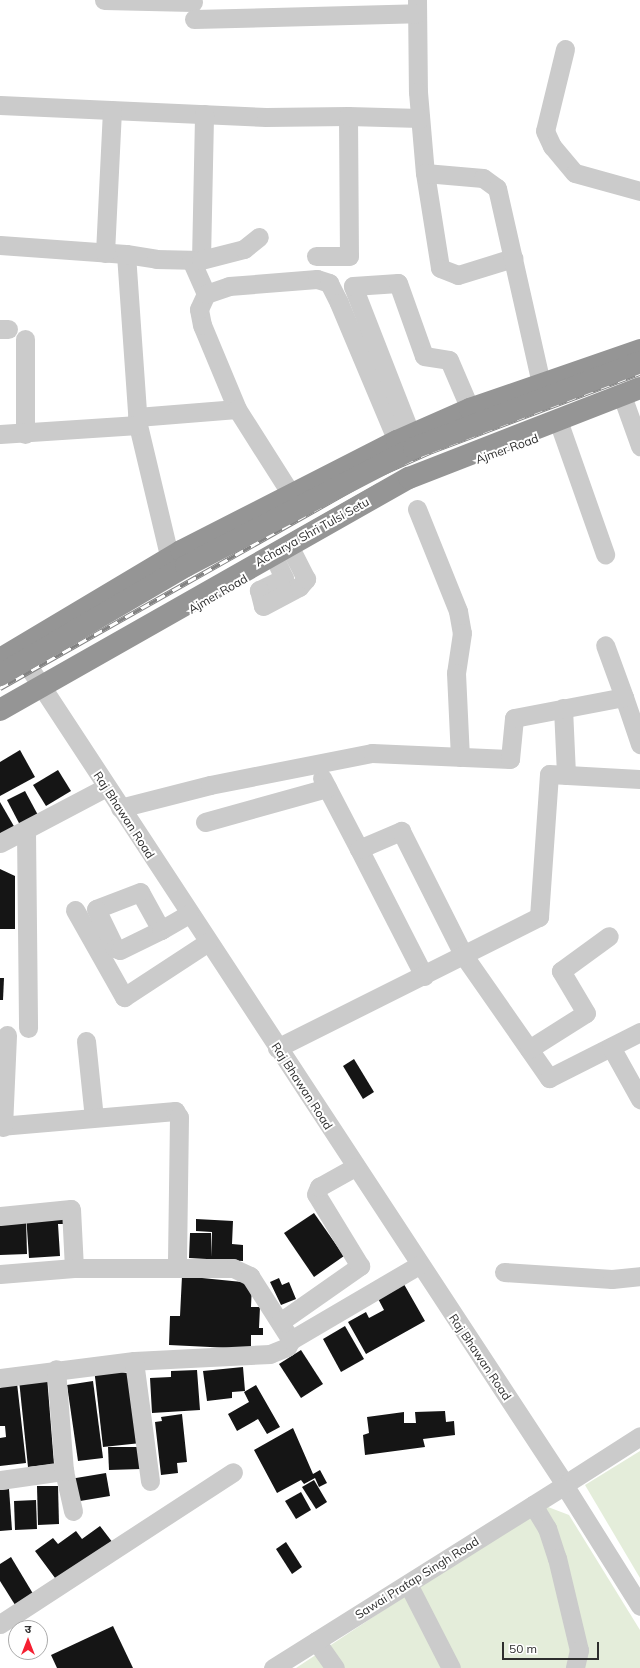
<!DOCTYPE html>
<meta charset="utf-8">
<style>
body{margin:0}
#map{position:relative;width:640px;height:1668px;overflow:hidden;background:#fff;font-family:Mulish,"Noto Sans Devanagari",sans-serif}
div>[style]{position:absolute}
.green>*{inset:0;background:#e4edda}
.building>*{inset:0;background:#151515}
.minor>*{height:19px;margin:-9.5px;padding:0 9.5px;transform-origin:9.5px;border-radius:9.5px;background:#cbcbcb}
.highway>*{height:22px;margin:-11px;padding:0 11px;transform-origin:11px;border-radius:11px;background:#959595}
.rail>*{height:4.5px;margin-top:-2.25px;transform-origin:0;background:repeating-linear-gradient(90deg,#fff 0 9px,#838383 0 18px);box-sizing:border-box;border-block:1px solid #838383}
.highway-bridge>*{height:22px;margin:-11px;padding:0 11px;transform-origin:11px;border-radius:11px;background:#959595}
span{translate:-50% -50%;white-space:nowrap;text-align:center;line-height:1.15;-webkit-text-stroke:4px #fff;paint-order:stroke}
.street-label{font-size:12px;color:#2e2e2e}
.north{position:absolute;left:8px;top:1620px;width:40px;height:40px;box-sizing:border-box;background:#fff;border:1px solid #ababab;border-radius:50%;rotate:0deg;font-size:11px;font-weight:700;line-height:16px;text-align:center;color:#2e2e2e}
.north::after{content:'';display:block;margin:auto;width:14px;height:18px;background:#f51f31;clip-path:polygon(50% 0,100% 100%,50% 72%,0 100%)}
.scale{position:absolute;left:502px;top:1642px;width:97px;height:18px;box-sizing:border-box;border:2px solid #2e2e2e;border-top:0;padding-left:5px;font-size:12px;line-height:14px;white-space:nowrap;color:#2e2e2e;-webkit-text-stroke:3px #fff;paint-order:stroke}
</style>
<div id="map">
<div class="green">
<div style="clip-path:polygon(640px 1451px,640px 1578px,585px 1485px)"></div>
<div style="clip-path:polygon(548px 1507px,569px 1515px,640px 1630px,640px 1668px,296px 1668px,532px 1512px)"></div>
</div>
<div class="building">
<div style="clip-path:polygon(20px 750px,35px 777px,0 796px,0 762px)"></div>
<div style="clip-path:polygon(58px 770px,71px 791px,46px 806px,33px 785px)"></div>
<div style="clip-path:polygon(25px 791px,39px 817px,21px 827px,7px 800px)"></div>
<div style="clip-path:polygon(0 802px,15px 828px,0 836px)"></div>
<div style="clip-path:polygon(0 869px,15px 876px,15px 929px,0 929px)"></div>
<div style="clip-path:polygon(0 978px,4px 978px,3px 1000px,0 1000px)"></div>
<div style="clip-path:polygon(354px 1059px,374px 1092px,363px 1099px,343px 1066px)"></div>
<div style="clip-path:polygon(69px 1211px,70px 1224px,58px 1224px,60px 1256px,29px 1258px,26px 1214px)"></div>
<div style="clip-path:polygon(314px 1213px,344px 1256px,314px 1277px,284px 1233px)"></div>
<div style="clip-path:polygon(26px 1219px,27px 1254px,0 1255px,0 1220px)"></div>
<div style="clip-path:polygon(196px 1219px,233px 1221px,232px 1244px,243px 1245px,243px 1261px,189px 1258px,190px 1233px,211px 1233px,211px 1257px,212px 1232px,196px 1231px)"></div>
<div style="clip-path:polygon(182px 1276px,252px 1283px,251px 1307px,260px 1307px,259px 1328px,263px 1328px,263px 1335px,251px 1335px,251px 1349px,169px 1345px,170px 1316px,180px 1316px)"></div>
<div style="clip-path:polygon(279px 1278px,282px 1285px,289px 1282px,296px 1299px,281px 1305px,270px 1282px)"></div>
<div style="clip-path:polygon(401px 1279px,425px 1321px,366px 1354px,348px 1322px,366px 1312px,369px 1318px,384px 1310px,375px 1293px)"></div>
<div style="clip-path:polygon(345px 1326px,364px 1359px,341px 1372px,323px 1339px)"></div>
<div style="clip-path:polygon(301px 1350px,323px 1384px,301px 1398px,279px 1364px)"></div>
<div style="clip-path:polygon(243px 1367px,245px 1391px,232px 1392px,232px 1398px,207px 1401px,203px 1371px)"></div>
<div style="clip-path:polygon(94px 1368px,133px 1374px,141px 1443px,103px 1447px)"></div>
<div style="clip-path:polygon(197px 1370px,200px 1410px,152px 1413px,150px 1378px,171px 1377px,171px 1371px)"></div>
<div style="clip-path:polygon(47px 1377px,54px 1464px,28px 1467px,19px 1380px)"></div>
<div style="clip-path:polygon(93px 1381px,103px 1458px,78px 1461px,67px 1385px)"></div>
<div style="clip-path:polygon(17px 1383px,26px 1463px,0 1466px,0 1438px,6px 1437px,5px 1426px,0 1426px,0 1385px)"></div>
<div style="clip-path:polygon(256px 1385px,280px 1427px,267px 1434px,258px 1419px,237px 1431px,228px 1414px,249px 1402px,244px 1392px)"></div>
<div style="clip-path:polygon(445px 1411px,446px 1422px,454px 1421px,455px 1435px,423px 1439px,425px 1447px,365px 1455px,363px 1435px,369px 1433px,367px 1417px,404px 1412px,404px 1423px,416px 1423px,415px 1412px)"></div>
<div style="clip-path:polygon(182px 1414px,187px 1462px,177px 1463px,178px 1473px,161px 1475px,155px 1422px,162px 1421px,161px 1417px)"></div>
<div style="clip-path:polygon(293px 1428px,313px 1474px,320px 1470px,327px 1483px,319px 1487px,315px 1478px,304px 1484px,301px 1480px,277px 1493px,254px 1450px)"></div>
<div style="clip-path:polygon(108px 1447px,140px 1447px,141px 1469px,109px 1470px)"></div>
<div style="clip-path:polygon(106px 1473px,110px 1496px,74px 1502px,70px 1479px)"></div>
<div style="clip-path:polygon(314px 1480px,327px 1502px,316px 1509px,302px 1487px)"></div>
<div style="clip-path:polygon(37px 1486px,58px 1486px,59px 1524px,38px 1525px)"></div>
<div style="clip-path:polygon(9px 1489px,12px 1530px,0 1531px,0 1490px)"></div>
<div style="clip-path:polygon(301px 1492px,311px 1510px,296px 1519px,285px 1501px)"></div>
<div style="clip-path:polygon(36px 1500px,37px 1529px,15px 1530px,14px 1501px)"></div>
<div style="clip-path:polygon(100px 1526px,113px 1543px,58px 1582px,35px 1551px,53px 1538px,58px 1544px,76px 1531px,82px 1539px)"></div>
<div style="clip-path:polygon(286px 1542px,302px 1567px,292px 1574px,276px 1549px)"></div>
<div style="clip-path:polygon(11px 1557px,35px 1597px,17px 1608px,0 1581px,0 1564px)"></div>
<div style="clip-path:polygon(113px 1626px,133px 1668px,57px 1668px,51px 1655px)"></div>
</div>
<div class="minor">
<div style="left:104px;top:0;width:89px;rotate:1.3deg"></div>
<div style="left:417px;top:0;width:92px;rotate:89.4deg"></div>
<div style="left:418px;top:92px;width:81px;rotate:85.1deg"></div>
<div style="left:425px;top:173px;width:96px;rotate:81deg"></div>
<div style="left:440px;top:268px;width:19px;rotate:21deg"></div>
<div style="left:458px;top:275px;width:58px;rotate:-17.2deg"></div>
<div style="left:194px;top:19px;width:223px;rotate:-1.5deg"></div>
<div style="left:565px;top:49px;width:84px;rotate:103.7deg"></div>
<div style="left:545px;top:131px;width:17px;rotate:65deg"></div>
<div style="left:552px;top:146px;width:35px;rotate:50deg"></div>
<div style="left:575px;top:173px;width:67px;rotate:15.5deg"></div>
<div style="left:0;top:105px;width:266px;rotate:2.6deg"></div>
<div style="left:266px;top:117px;width:82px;rotate:-0.7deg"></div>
<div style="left:348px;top:116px;width:140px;rotate:89.6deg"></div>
<div style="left:349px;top:256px;width:33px;rotate:180deg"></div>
<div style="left:348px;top:116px;width:72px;rotate:1.6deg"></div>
<div style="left:425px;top:173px;width:58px;rotate:4.9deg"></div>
<div style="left:483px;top:178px;width:17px;rotate:36deg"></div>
<div style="left:497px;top:188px;width:200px;rotate:77.3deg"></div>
<div style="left:0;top:245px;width:126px;rotate:4.1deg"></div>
<div style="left:126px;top:254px;width:171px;rotate:86deg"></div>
<div style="left:138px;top:425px;width:138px;rotate:76.6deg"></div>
<div style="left:105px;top:253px;width:143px;rotate:-87.2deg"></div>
<div style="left:126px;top:254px;width:30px;rotate:9deg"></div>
<div style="left:156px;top:259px;width:45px;rotate:1.3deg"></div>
<div style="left:201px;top:260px;width:146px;rotate:-88.8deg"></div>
<div style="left:191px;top:260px;width:37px;rotate:66deg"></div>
<div style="left:201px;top:260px;width:44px;rotate:-14.3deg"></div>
<div style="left:244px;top:249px;width:19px;rotate:-39deg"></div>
<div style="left:0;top:329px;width:8px"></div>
<div style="left:25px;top:339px;width:95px;rotate:90deg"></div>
<div style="left:625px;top:404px;width:45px;rotate:70.3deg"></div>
<div style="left:237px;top:409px;width:91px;rotate:-112.6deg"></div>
<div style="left:202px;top:325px;width:16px;rotate:-101deg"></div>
<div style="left:199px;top:309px;width:17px;rotate:-65deg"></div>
<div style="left:206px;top:294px;width:24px;rotate:-19deg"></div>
<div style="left:229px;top:286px;width:88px;rotate:-4.5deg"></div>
<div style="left:317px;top:279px;width:13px;rotate:18deg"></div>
<div style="left:329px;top:283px;width:22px;rotate:63deg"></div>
<div style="left:339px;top:303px;width:150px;rotate:67.2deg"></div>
<div style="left:137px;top:417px;width:100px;rotate:-4.6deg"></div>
<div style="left:237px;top:409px;width:101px;rotate:57.6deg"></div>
<div style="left:561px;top:429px;width:133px;rotate:70.6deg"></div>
<div style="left:0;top:434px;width:138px;rotate:-3.7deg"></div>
<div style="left:411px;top:435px;width:160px;rotate:-111.3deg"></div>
<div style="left:353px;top:286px;width:45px;rotate:-3.8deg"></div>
<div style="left:398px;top:283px;width:77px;rotate:70.4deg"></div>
<div style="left:424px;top:356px;width:25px;rotate:9deg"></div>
<div style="left:449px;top:360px;width:53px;rotate:66.8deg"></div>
<div style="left:417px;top:509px;width:110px;rotate:68.1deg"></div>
<div style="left:458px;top:611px;width:22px;rotate:80deg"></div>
<div style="left:462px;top:633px;width:40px;rotate:98.5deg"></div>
<div style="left:456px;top:673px;width:84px;rotate:87.3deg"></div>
<div style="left:276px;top:561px;width:19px;rotate:65deg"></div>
<div style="left:284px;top:578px;width:28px;rotate:154deg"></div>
<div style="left:259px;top:590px;width:16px;rotate:76deg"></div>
<div style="left:263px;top:606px;width:41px;rotate:-27.8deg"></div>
<div style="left:299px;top:587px;width:11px;rotate:-49deg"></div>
<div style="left:306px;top:579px;width:30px;rotate:-117deg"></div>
<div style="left:17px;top:649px;width:990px;rotate:56.74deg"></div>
<div style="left:624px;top:697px;width:50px;rotate:71.2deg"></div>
<div style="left:563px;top:708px;width:67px;rotate:87.4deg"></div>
<div style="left:322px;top:778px;width:80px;rotate:62.5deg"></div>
<div style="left:120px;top:808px;width:93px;rotate:-14.3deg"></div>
<div style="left:210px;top:785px;width:165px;rotate:-11.2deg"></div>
<div style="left:372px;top:753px;width:138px;rotate:2.5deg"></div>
<div style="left:510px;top:759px;width:41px;rotate:-84.4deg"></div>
<div style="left:514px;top:718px;width:112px;rotate:-10.8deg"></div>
<div style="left:624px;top:697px;width:55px;rotate:-110.1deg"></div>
<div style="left:205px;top:822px;width:127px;rotate:-15.6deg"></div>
<div style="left:26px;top:831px;width:197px;rotate:89.4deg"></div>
<div style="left:0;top:843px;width:120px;rotate:-27.8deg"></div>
<div style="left:75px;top:910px;width:100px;rotate:60.6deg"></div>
<div style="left:124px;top:997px;width:100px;rotate:-33.2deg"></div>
<div style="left:161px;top:930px;width:43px;rotate:-118.9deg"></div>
<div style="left:140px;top:892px;width:47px;rotate:158.9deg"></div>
<div style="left:96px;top:909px;width:43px;rotate:64deg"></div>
<div style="left:115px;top:948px;width:5px;rotate:22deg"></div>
<div style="left:120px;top:950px;width:46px;rotate:-26deg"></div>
<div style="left:161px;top:930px;width:32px;rotate:-30deg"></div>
<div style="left:424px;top:976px;width:143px;rotate:-117.1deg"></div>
<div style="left:359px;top:849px;width:46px;rotate:-23.2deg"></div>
<div style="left:401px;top:831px;width:140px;rotate:63.3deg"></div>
<div style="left:464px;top:956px;width:149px;rotate:55.1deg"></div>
<div style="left:549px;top:1078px;width:102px;rotate:-26.8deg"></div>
<div style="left:86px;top:1041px;width:77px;rotate:84.1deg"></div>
<div style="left:611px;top:1047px;width:60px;rotate:60.9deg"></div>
<div style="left:277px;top:1048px;width:293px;rotate:-26.6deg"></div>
<div style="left:539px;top:917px;width:143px;rotate:-86deg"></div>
<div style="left:549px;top:774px;width:91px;rotate:3.1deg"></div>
<div style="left:529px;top:1049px;width:67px;rotate:-32.3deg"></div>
<div style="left:586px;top:1013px;width:49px;rotate:-120.8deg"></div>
<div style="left:561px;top:971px;width:59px;rotate:-36.1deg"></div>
<div style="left:0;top:1126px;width:176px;rotate:-4.9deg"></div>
<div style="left:175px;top:1111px;width:7px;rotate:56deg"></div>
<div style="left:179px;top:1117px;width:151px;rotate:90.8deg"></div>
<div style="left:177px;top:1268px;width:56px"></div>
<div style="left:233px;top:1268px;width:19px;rotate:25deg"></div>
<div style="left:250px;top:1276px;width:76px;rotate:57.4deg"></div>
<div style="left:291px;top:1340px;width:8px;rotate:120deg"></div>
<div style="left:287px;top:1347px;width:18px;rotate:158deg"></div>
<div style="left:270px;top:1354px;width:136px;rotate:177.1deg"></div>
<div style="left:134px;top:1361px;width:135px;rotate:172.8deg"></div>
<div style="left:3px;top:1127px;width:92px;rotate:-87.5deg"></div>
<div style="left:0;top:1216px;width:71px;rotate:-5.6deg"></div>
<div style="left:71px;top:1209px;width:59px;rotate:87.1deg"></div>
<div style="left:504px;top:1272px;width:108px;rotate:3.7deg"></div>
<div style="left:612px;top:1279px;width:28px;rotate:-6deg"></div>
<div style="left:0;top:1274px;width:74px;rotate:-4.6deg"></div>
<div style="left:74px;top:1268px;width:103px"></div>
<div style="left:280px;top:1322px;width:98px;rotate:-35deg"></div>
<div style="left:360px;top:1266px;width:84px;rotate:-121.4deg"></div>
<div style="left:316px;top:1194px;width:8px;rotate:-67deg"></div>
<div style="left:319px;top:1187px;width:41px;rotate:-29.1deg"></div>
<div style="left:291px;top:1340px;width:148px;rotate:-30.4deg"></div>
<div style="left:134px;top:1361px;width:121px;rotate:82.4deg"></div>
<div style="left:64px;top:1471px;width:41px;rotate:77.3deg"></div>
<div style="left:0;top:1480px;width:65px;rotate:-8deg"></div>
<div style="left:64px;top:1471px;width:102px;rotate:-94.5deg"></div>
<div style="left:570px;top:1481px;width:83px;rotate:-32.7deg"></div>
<div style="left:566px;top:1488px;width:139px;rotate:57.9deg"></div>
<div style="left:533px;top:1505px;width:27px;rotate:59deg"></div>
<div style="left:547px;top:1528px;width:32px;rotate:72deg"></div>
<div style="left:557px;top:1558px;width:95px;rotate:76.6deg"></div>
<div style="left:579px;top:1650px;width:18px;rotate:103deg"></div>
<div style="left:408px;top:1584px;width:94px;rotate:62.9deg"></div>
<div style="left:0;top:1624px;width:278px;rotate:-33.1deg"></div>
<div style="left:316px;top:1641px;width:33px;rotate:55deg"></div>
<div style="left:273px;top:1668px;width:339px;rotate:-32.1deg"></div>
</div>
<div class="highway">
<div style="left:0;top:659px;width:211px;rotate:-30.8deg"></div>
<div style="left:181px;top:551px;width:242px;rotate:-27deg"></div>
<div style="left:397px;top:441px;width:80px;rotate:-23.7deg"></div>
<div style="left:470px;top:409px;width:180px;rotate:-19.1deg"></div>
</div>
<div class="rail">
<div style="left:0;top:688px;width:426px;rotate:-29.5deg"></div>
<div style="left:371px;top:478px;width:67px;rotate:-23.9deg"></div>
<div style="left:432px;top:451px;width:222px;rotate:-20.6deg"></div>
<div style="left:0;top:701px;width:436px;rotate:-29.7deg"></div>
<div style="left:379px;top:485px;width:280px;rotate:-21.3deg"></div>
</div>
<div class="highway-bridge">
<div style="left:0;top:675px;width:216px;rotate:-30.4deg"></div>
<div style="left:186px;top:566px;width:257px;rotate:-27.4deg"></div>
<div style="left:414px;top:448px;width:242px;rotate:-20.8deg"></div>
<div style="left:0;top:710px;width:470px;rotate:-29.6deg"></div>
<div style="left:409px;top:478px;width:248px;rotate:-21.3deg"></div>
</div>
<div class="street-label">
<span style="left:507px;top:449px;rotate:-20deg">Ajmer Road</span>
<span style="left:312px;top:532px;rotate:-29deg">Acharya Shri Tulsi Setu</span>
<span style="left:218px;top:594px;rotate:-30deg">Ajmer Road</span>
<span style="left:124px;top:815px;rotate:57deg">Raj Bhawan Road</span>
<span style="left:302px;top:1086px;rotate:57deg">Raj Bhawan Road</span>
<span style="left:480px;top:1357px;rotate:56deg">Raj Bhawan Road</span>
<span style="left:417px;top:1578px;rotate:-32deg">Sawai Pratap Singh Road</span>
</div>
<div class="north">उ</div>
<div class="scale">50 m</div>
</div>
